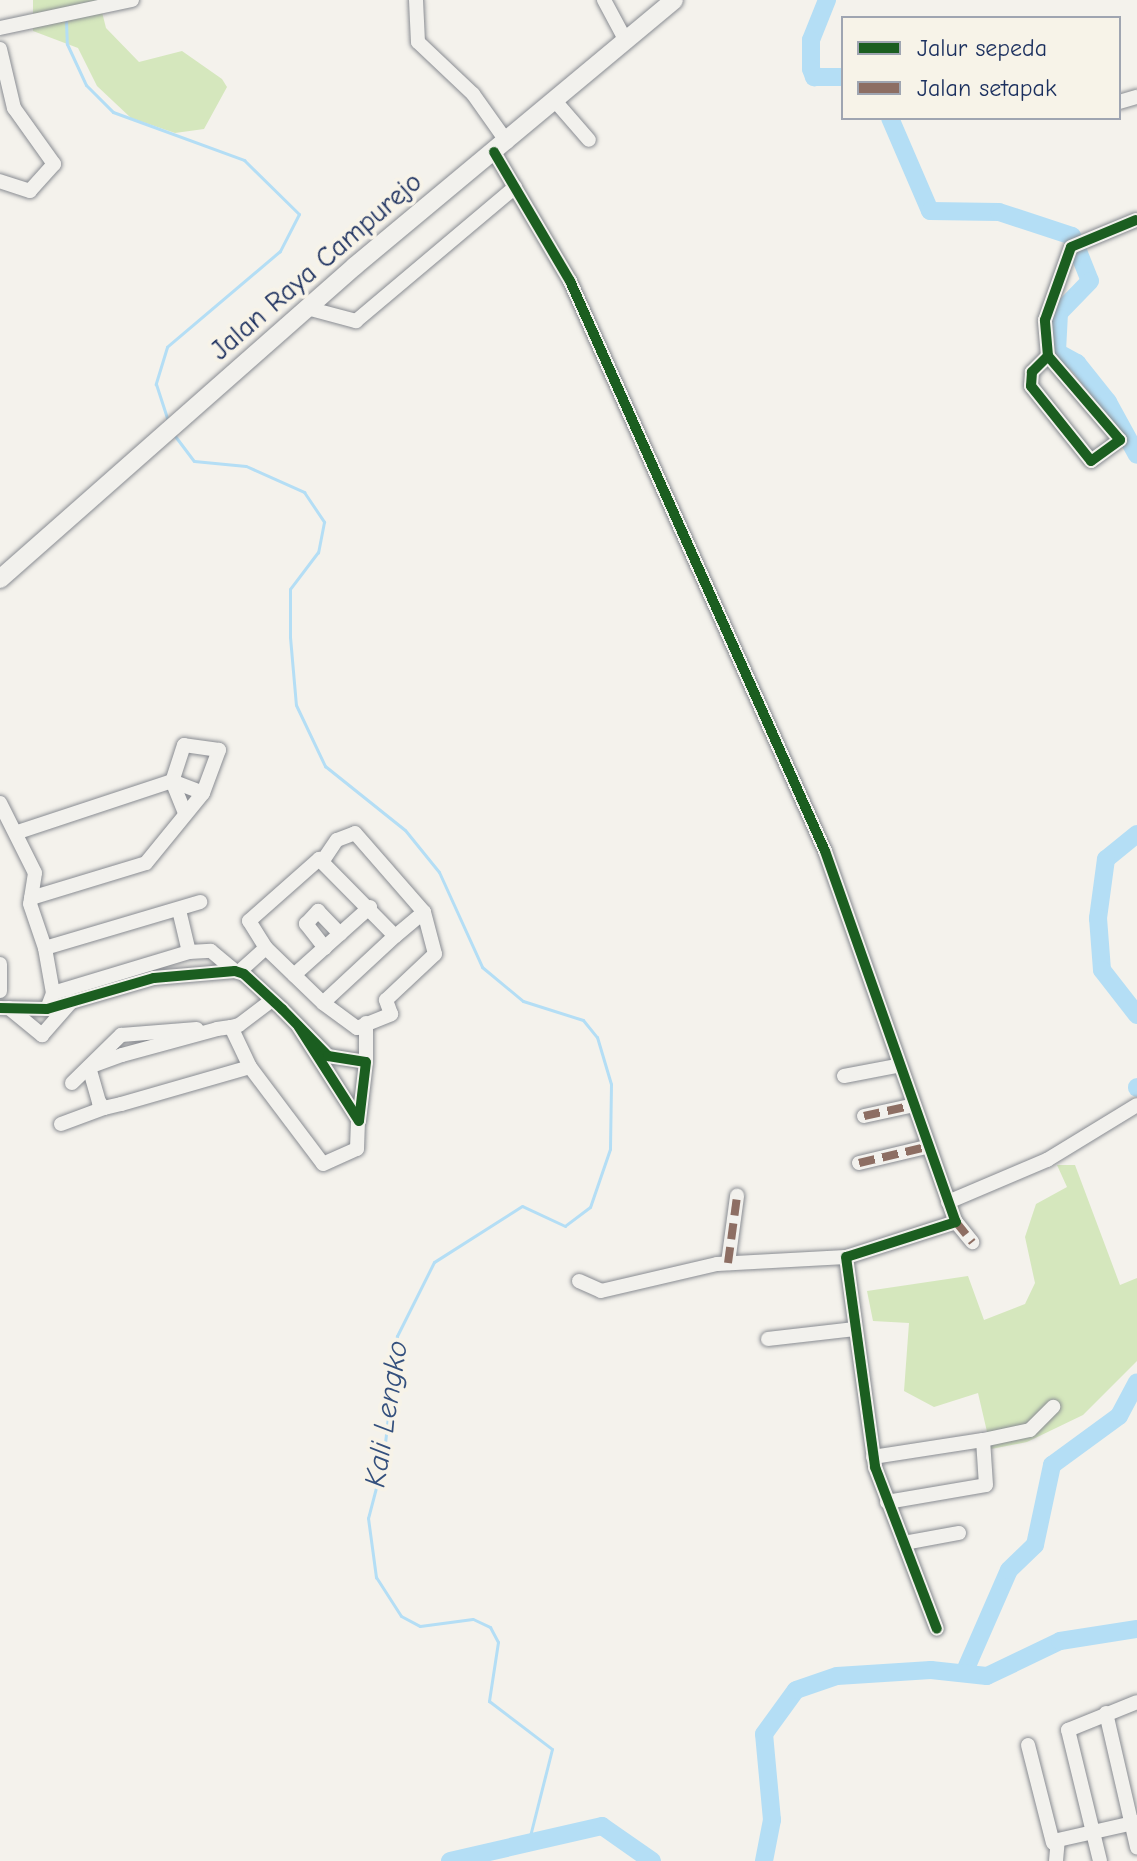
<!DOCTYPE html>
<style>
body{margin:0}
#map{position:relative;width:1137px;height:1861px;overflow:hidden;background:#f4f2ec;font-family:"Comic Neue",sans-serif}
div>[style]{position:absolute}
.green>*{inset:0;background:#d5e7bd}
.stream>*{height:3px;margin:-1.5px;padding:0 1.5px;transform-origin:1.5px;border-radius:1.5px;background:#b4def5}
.river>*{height:18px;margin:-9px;padding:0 9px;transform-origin:9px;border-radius:9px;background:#b4def5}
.roads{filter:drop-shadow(0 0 2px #898c92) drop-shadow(0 0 2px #898c92)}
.minor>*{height:14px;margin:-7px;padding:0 7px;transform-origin:7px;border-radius:7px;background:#f2f1ed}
.major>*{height:18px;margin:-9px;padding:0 9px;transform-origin:9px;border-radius:9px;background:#f2f1ed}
.quiet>*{height:8px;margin-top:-4px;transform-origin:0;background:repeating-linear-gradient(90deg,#8d6e63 0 16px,transparent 0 24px)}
.cycleway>*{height:10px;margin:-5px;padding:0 5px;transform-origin:5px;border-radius:5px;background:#1b5e20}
span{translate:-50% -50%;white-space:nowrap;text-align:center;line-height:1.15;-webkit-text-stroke:8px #f7f3e8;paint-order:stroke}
.street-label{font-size:28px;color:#1b2f5e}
.water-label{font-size:30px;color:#34507d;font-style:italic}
.legend{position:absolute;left:841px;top:16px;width:280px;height:104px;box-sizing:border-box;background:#f7f3e8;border:2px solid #9fa5b1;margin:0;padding:10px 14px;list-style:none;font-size:24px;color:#1b2f5e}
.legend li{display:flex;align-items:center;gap:16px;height:40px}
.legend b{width:40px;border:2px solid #9fa5b1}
</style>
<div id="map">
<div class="green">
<div style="clip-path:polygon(33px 0,99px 0,106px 28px,139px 62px,182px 51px,222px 79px,227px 87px,204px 129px,175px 133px,131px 118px,97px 86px,78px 48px,33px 31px)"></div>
<div style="clip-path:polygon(1057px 1165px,1075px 1165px,1120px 1285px,1137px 1278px,1137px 1361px,1083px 1415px,1027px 1442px,991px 1449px,978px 1393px,934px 1407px,904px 1391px,909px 1323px,873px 1321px,867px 1291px,968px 1276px,984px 1320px,1025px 1304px,1035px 1283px,1025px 1237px,1036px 1204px,1067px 1187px)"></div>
</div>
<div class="stream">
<div style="left:66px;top:20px;width:24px;rotate:88deg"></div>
<div style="left:67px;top:44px;width:45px;rotate:65.1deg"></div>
<div style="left:86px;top:85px;width:38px;rotate:45deg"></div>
<div style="left:113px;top:112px;width:140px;rotate:20.1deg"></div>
<div style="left:244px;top:160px;width:77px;rotate:44.5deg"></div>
<div style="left:299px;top:214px;width:42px;rotate:117.2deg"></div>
<div style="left:280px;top:251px;width:148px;rotate:139.7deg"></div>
<div style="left:167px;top:347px;width:39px;rotate:107deg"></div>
<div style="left:156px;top:384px;width:40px;rotate:72deg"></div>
<div style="left:175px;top:436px;width:31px;rotate:53deg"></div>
<div style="left:194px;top:461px;width:52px;rotate:5.5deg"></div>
<div style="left:246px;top:466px;width:64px;rotate:24.1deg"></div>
<div style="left:304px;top:492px;width:36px;rotate:56deg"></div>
<div style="left:324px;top:522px;width:31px;rotate:101deg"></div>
<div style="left:318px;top:552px;width:46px;rotate:127.1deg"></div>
<div style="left:290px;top:589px;width:48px;rotate:90deg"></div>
<div style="left:290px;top:637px;width:68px;rotate:85deg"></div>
<div style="left:296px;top:705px;width:68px;rotate:64.6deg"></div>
<div style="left:325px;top:766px;width:102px;rotate:38.7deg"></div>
<div style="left:405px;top:830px;width:54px;rotate:51deg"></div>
<div style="left:439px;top:872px;width:104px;rotate:65.6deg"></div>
<div style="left:482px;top:967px;width:53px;rotate:39.7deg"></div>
<div style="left:523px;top:1001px;width:63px;rotate:17.6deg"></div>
<div style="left:583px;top:1020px;width:22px;rotate:51deg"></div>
<div style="left:597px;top:1037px;width:49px;rotate:73.4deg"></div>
<div style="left:611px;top:1084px;width:65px;rotate:90.9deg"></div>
<div style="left:610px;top:1149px;width:61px;rotate:109deg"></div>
<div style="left:590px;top:1207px;width:31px;rotate:143deg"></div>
<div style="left:565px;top:1226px;width:47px;rotate:-155.1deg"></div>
<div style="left:522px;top:1206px;width:104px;rotate:147.5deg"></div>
<div style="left:434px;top:1262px;width:83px;rotate:116.6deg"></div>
<div style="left:397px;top:1336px;width:126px;rotate:96.4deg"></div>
<div style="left:383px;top:1461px;width:59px;rotate:104.7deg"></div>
<div style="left:368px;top:1518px;width:60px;rotate:82.3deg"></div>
<div style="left:376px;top:1577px;width:46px;rotate:57.3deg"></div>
<div style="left:401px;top:1616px;width:21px;rotate:28deg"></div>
<div style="left:420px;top:1626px;width:53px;rotate:-7.5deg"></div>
<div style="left:473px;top:1619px;width:19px;rotate:25deg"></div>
<div style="left:490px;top:1627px;width:17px;rotate:62deg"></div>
<div style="left:498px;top:1642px;width:60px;rotate:98.7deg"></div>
<div style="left:489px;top:1701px;width:79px;rotate:37.3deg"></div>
<div style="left:552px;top:1749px;width:98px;rotate:104.2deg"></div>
</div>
<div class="river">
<div style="left:827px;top:0;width:43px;rotate:111.8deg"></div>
<div style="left:811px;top:40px;width:29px;rotate:90deg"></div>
<div style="left:811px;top:69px;width:9px;rotate:69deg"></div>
<div style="left:814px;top:77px;width:29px"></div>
<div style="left:890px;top:118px;width:101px;rotate:66.7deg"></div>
<div style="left:930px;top:211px;width:69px;rotate:0.8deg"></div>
<div style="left:999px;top:212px;width:77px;rotate:18.2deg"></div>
<div style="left:1072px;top:236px;width:48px;rotate:68.2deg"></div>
<div style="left:1090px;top:281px;width:45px;rotate:134.1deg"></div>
<div style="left:1059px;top:313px;width:39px;rotate:93deg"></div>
<div style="left:1057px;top:352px;width:23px;rotate:29deg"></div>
<div style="left:1077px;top:363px;width:50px;rotate:51.5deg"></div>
<div style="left:1108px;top:402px;width:60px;rotate:61.3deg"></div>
<div style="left:1137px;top:834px;width:40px;rotate:141deg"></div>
<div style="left:1106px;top:859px;width:60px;rotate:97.7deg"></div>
<div style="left:1098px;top:918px;width:52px;rotate:85.6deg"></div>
<div style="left:1102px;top:970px;width:57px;rotate:52.1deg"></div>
<div style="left:1137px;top:1087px;width:1px;rotate:90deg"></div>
<div style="left:964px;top:1673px;width:112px;rotate:-66.4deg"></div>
<div style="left:1009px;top:1570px;width:36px;rotate:-44deg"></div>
<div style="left:1035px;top:1545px;width:82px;rotate:-78deg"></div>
<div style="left:1052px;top:1465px;width:83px;rotate:-36.2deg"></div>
<div style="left:1119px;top:1416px;width:38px;rotate:-62deg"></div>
<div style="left:450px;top:1861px;width:156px;rotate:-13deg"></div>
<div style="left:602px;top:1826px;width:61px;rotate:35deg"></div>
<div style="left:764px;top:1861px;width:42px;rotate:-79deg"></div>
<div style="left:772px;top:1820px;width:86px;rotate:-95.3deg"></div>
<div style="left:764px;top:1734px;width:54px;rotate:-54deg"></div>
<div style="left:796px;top:1690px;width:43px;rotate:-18.9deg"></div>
<div style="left:837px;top:1676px;width:94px;rotate:-3.7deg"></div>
<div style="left:931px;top:1670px;width:56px;rotate:6.1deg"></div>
<div style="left:987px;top:1676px;width:81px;rotate:-25.6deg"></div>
<div style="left:1060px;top:1641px;width:78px;rotate:-8.9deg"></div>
</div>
<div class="roads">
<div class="minor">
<div style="left:416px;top:0;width:42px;rotate:87.3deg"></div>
<div style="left:418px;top:42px;width:76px;rotate:43.4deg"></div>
<div style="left:473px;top:94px;width:59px;rotate:54.7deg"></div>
<div style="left:604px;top:0;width:47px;rotate:61.8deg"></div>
<div style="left:0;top:28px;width:135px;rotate:-12deg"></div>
<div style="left:0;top:49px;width:61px;rotate:76.7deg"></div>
<div style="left:14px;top:108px;width:69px;rotate:54.5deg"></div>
<div style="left:54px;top:164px;width:36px;rotate:132deg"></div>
<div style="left:30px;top:191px;width:32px;rotate:-162deg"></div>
<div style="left:556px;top:102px;width:50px;rotate:49deg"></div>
<div style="left:1119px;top:102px;width:19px;rotate:-16deg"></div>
<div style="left:494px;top:152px;width:150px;rotate:59.5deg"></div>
<div style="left:570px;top:281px;width:624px;rotate:65.9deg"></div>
<div style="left:825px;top:851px;width:393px;rotate:70.6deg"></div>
<div style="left:956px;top:1222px;width:115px;rotate:162.3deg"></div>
<div style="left:846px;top:1257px;width:212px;rotate:82.1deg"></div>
<div style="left:875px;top:1467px;width:173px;rotate:69.1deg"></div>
<div style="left:307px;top:308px;width:51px;rotate:14.9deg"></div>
<div style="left:356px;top:321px;width:208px;rotate:-40.1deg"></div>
<div style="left:1048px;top:356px;width:23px;rotate:135deg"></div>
<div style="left:1032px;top:372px;width:14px;rotate:94deg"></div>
<div style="left:1031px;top:386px;width:96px;rotate:51.3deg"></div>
<div style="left:1091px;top:461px;width:36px;rotate:-36deg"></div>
<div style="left:1120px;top:440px;width:111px;rotate:-130.6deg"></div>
<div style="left:1048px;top:356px;width:36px;rotate:-95deg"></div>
<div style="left:1045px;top:320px;width:77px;rotate:-70.4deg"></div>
<div style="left:1071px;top:247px;width:70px;rotate:-22.6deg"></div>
<div style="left:0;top:803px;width:78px;rotate:63.4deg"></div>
<div style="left:35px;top:873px;width:31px;rotate:99deg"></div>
<div style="left:30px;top:904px;width:46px;rotate:71.2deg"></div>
<div style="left:18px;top:832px;width:162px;rotate:-18.3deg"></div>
<div style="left:172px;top:781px;width:33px;rotate:21deg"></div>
<div style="left:324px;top:859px;width:23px;rotate:-56deg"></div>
<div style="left:337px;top:840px;width:19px;rotate:-21deg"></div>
<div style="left:355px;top:833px;width:105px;rotate:48.9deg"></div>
<div style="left:31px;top:898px;width:120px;rotate:-16.9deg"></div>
<div style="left:146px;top:863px;width:90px;rotate:-50.8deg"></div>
<div style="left:203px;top:793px;width:46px;rotate:-69.6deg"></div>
<div style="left:219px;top:750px;width:35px;rotate:-172deg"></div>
<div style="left:184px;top:745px;width:38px;rotate:108deg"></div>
<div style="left:172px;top:781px;width:35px;rotate:68deg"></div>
<div style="left:179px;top:910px;width:43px;rotate:76.6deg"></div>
<div style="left:325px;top:948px;width:31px;rotate:-128deg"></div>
<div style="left:306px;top:924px;width:18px;rotate:-47deg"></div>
<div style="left:318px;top:911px;width:32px;rotate:46deg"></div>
<div style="left:0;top:964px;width:27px;rotate:90deg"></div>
<div style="left:239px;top:972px;width:36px;rotate:-42deg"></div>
<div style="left:266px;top:948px;width:32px;rotate:-122deg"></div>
<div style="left:249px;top:921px;width:94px;rotate:-41.5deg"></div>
<div style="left:319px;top:859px;width:108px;rotate:45.4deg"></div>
<div style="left:395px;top:936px;width:98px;rotate:137.1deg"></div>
<div style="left:323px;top:1003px;width:79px;rotate:-136deg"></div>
<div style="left:294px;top:975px;width:102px;rotate:-41.8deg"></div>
<div style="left:53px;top:993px;width:46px;rotate:-100.1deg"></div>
<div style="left:45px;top:948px;width:162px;rotate:-16.5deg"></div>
<div style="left:323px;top:1003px;width:42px;rotate:36.3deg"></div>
<div style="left:357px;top:1028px;width:37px;rotate:-22deg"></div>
<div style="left:391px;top:1014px;width:15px;rotate:-110deg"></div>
<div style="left:386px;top:1000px;width:67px;rotate:-43.2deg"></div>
<div style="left:435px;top:954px;width:43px;rotate:-104.7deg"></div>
<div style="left:424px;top:912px;width:38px;rotate:140deg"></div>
<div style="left:0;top:1008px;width:47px;rotate:1.2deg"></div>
<div style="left:47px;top:1009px;width:111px;rotate:-16.2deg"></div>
<div style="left:154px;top:978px;width:81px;rotate:-4.9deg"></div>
<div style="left:235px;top:971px;width:9px;rotate:18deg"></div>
<div style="left:244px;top:974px;width:52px;rotate:42.6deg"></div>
<div style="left:282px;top:1009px;width:66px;rotate:45.6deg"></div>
<div style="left:328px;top:1056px;width:38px;rotate:9deg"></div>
<div style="left:366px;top:1062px;width:59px;rotate:96.8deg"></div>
<div style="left:359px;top:1121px;width:112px;rotate:-122.6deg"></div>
<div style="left:9px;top:1008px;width:43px;rotate:39.3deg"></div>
<div style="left:42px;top:1035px;width:45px;rotate:-48.6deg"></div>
<div style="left:47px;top:1009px;width:17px;rotate:-69deg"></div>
<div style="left:53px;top:993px;width:142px;rotate:-16.8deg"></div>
<div style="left:189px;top:952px;width:22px;rotate:-3deg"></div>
<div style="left:211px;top:951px;width:31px;rotate:40deg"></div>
<div style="left:366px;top:1023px;width:39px;rotate:90deg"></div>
<div style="left:231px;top:1027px;width:44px;rotate:64.6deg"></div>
<div style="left:250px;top:1067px;width:134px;rotate:164deg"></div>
<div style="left:121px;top:1104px;width:17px;rotate:167deg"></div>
<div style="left:104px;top:1108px;width:8px;rotate:-130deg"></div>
<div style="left:99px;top:1102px;width:36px;rotate:-106deg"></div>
<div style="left:89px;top:1067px;width:35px;rotate:-20deg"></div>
<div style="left:122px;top:1055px;width:98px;rotate:-15.3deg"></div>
<div style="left:217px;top:1029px;width:14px;rotate:-8deg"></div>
<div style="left:231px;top:1027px;width:8px;rotate:-14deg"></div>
<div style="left:239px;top:1025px;width:41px;rotate:-37.1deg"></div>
<div style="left:250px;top:1067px;width:121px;rotate:53deg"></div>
<div style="left:323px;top:1164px;width:37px;rotate:-24deg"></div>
<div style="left:357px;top:1149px;width:27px;rotate:-88deg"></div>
<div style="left:844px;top:1076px;width:54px;rotate:-10.7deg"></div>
<div style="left:72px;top:1083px;width:69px;rotate:-44.4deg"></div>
<div style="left:121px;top:1035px;width:76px;rotate:-4.5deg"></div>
<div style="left:864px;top:1116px;width:47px;rotate:-12.3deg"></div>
<div style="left:61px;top:1124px;width:46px;rotate:-20.4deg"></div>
<div style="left:859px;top:1163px;width:69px;rotate:-13.4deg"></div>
<div style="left:948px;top:1202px;width:108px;rotate:-23deg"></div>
<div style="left:1047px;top:1160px;width:105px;rotate:-31.4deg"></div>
<div style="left:956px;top:1222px;width:26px;rotate:51deg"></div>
<div style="left:728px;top:1263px;width:68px;rotate:-82.3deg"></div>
<div style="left:579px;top:1281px;width:24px;rotate:24deg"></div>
<div style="left:601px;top:1291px;width:119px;rotate:-13.1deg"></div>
<div style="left:717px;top:1264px;width:129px;rotate:-3.1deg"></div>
<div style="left:768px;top:1339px;width:87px;rotate:-6.6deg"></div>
<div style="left:873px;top:1457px;width:111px;rotate:-8.8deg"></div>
<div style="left:887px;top:1502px;width:100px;rotate:-9.7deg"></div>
<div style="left:986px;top:1485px;width:45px;rotate:-93.8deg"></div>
<div style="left:983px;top:1440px;width:48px;rotate:-12deg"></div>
<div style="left:1030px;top:1430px;width:33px;rotate:-45deg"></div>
<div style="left:904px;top:1543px;width:56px;rotate:-10.3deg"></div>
<div style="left:1106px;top:1713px;width:138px;rotate:77deg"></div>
<div style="left:1028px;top:1745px;width:101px;rotate:75.7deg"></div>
<div style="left:1056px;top:1861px;width:21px;rotate:-85deg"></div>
<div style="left:1058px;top:1840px;width:81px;rotate:-12.8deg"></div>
<div style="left:1100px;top:1861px;width:135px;rotate:-103.7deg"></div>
<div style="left:1068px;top:1730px;width:74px;rotate:-22.1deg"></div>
</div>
<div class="major">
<div style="left:0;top:579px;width:473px;rotate:-41.4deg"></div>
<div style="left:355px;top:266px;width:415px;rotate:-39.8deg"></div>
</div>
</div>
<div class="quiet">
<div style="left:864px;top:1116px;width:47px;rotate:-12.3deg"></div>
<div style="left:859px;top:1163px;width:69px;rotate:-13.4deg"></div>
<div style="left:956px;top:1222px;width:26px;rotate:51deg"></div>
<div style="left:728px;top:1263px;width:68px;rotate:-82.3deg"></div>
</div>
<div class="cycleway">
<div style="left:494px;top:152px;width:150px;rotate:59.5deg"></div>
<div style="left:570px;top:281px;width:624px;rotate:65.9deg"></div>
<div style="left:825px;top:851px;width:393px;rotate:70.6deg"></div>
<div style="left:956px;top:1222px;width:115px;rotate:162.3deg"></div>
<div style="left:846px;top:1257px;width:212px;rotate:82.1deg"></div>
<div style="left:875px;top:1467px;width:173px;rotate:69.1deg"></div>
<div style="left:1048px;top:356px;width:23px;rotate:135deg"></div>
<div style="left:1032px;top:372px;width:14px;rotate:94deg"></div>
<div style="left:1031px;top:386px;width:96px;rotate:51.3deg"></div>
<div style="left:1091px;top:461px;width:36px;rotate:-36deg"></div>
<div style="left:1120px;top:440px;width:111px;rotate:-130.6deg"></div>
<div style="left:1048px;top:356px;width:36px;rotate:-95deg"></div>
<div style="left:1045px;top:320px;width:77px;rotate:-70.4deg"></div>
<div style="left:1071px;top:247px;width:70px;rotate:-22.6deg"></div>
<div style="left:0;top:1008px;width:47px;rotate:1.2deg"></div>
<div style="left:47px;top:1009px;width:111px;rotate:-16.2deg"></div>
<div style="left:154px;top:978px;width:81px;rotate:-4.9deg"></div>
<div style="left:235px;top:971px;width:9px;rotate:18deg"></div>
<div style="left:244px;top:974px;width:52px;rotate:42.6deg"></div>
<div style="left:282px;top:1009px;width:66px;rotate:45.6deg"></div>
<div style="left:328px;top:1056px;width:38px;rotate:9deg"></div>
<div style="left:366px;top:1062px;width:59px;rotate:96.8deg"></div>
<div style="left:359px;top:1121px;width:112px;rotate:-122.6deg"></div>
</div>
<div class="street-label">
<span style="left:316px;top:266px;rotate:-41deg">Jalan Raya Campurejo</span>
</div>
<div class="water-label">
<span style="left:387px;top:1414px;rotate:-81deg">Kali Lengko</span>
</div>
<ul class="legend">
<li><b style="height:10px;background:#1b5e20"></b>Jalur sepeda</li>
<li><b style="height:10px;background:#8d6e63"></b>Jalan setapak</li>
</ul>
</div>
